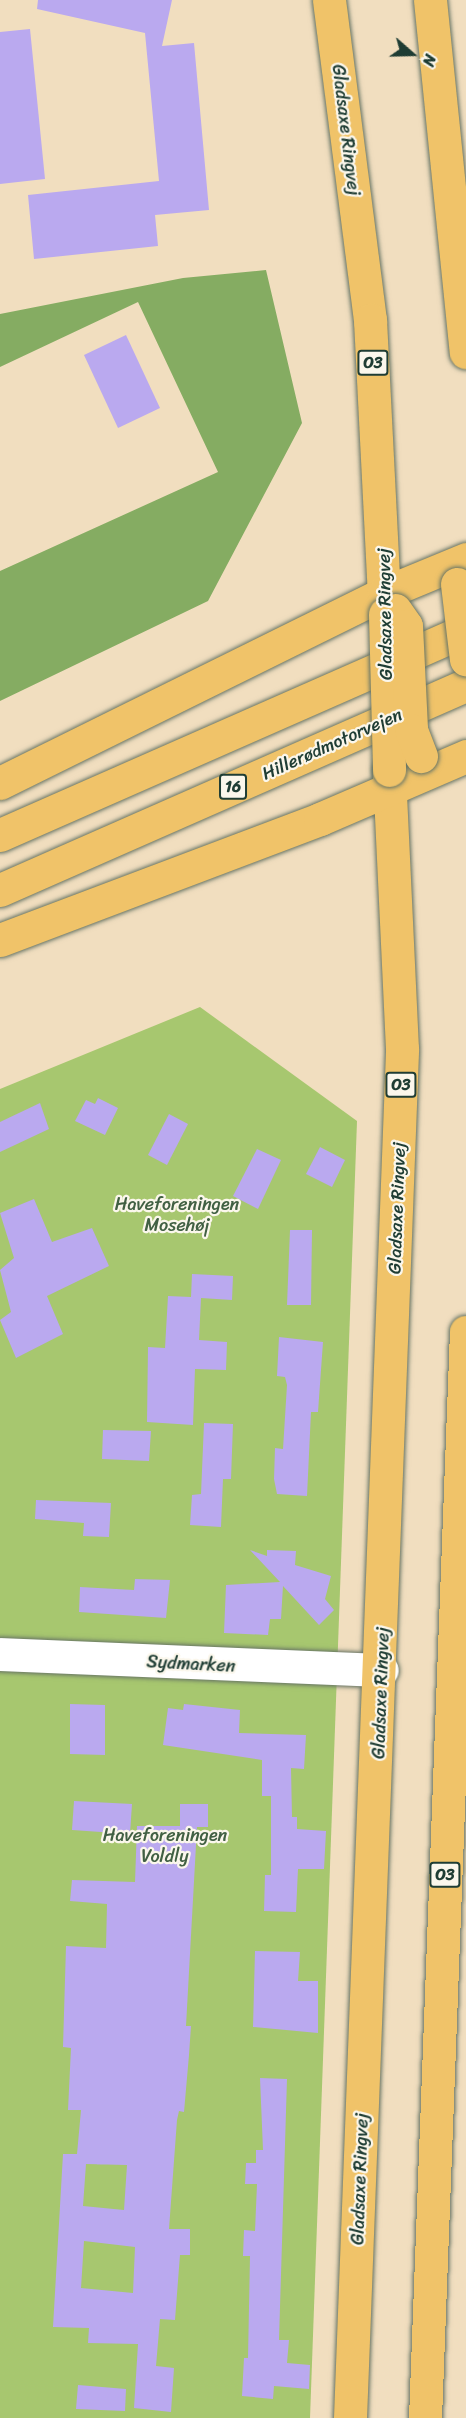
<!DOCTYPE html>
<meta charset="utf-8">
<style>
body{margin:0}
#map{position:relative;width:466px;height:2418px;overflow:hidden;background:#f1debf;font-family:Sriracha,sans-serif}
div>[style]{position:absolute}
.green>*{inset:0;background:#a7c76f}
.forest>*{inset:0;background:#85ac62}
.building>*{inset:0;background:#baa9ef}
.roads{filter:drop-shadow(0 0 2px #687565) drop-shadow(0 0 2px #687565)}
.minor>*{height:33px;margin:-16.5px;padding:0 16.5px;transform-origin:16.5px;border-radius:16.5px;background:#fff}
.major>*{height:33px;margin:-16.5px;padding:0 16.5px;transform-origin:16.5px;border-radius:16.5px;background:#f0c369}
.highway>*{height:33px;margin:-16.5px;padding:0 16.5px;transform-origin:16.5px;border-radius:16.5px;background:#f0c369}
.bridges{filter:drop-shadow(0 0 2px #687565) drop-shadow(0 0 2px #687565)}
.major-bridge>*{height:33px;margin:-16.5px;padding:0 16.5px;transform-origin:16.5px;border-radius:16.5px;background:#f0c369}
.highway-bridge>*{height:33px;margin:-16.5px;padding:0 16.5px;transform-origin:16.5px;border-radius:16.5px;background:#f0c369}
span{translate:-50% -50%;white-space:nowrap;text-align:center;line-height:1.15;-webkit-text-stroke:4.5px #fbf7ec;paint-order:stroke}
.shield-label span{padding:2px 4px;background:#fbf7ec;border:2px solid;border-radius:4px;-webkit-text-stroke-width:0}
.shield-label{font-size:16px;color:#1f3d34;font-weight:700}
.street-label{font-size:18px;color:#1f3d34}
.park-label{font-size:18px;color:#416043}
.north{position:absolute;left:382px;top:24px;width:60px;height:60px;-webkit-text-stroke:4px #fbf7ec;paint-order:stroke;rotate:110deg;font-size:16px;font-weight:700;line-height:24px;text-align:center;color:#1f3d34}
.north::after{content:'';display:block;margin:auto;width:21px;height:27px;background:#1f3d34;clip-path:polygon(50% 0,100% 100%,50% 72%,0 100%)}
</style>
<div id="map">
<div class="green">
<div style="clip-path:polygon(200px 1007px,357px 1121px,310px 2418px,0 2418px,0 1089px)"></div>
</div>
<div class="forest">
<div style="clip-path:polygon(266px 270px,302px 423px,208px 601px,0 701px,0 571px,218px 472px,138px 302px,0 367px,0 314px,183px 278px)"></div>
</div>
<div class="building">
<div style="clip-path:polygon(38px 0,172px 0,162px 46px,194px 43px,209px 210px,155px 215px,158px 246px,34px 259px,28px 195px,159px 181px,145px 33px,37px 9px)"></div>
<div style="clip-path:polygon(30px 29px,45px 179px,0 184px,0 32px)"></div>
<div style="clip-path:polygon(126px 335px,160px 408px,118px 428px,84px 355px)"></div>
<div style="clip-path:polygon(98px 1098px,118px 1108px,105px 1135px,75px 1121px,86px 1100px,95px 1104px)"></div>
<div style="clip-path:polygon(40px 1103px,49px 1129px,0 1152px,0 1122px)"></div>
<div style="clip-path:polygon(169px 1114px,188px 1124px,167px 1165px,148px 1155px)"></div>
<div style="clip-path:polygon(320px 1147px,345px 1160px,332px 1187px,306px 1174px)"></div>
<div style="clip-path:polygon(257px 1149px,281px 1160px,258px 1209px,233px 1196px)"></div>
<div style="clip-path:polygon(34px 1199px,52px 1242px,92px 1228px,109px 1266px,47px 1296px,63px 1334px,16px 1358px,0 1320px,11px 1312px,0 1270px,14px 1258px,0 1213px)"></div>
<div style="clip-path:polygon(290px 1230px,312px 1230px,311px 1305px,287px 1305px)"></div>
<div style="clip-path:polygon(192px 1274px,233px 1276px,232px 1300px,201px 1298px,199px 1340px,227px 1342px,226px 1370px,195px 1369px,193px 1425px,147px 1422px,148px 1347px,165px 1348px,168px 1296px,191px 1297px)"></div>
<div style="clip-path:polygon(279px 1337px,323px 1342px,318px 1412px,311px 1412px,307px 1496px,277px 1494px,274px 1479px,275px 1448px,283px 1449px,287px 1385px,285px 1377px,277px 1376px)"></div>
<div style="clip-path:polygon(204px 1423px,233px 1424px,231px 1479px,223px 1479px,221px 1527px,190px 1525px,192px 1495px,201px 1494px)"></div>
<div style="clip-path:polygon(103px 1430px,151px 1431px,149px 1461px,102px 1459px)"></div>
<div style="clip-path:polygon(36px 1500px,111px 1503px,109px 1537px,83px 1536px,84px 1523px,35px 1519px)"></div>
<div style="clip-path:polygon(250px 1550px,267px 1556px,267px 1550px,296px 1551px,295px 1565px,331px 1576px,325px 1599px,334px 1610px,319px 1625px,283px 1586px,281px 1619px,270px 1619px,268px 1635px,224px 1633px,226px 1585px,280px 1582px)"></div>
<div style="clip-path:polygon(135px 1579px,170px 1580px,166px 1618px,79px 1612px,80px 1587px,134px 1590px)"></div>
<div style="clip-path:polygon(70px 1704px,105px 1705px,105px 1755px,70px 1754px)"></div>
<div style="clip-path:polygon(184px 1704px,240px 1710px,239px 1733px,306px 1735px,304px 1769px,291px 1768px,292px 1817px,297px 1817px,297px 1829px,326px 1831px,324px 1869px,298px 1869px,296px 1912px,264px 1911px,265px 1875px,271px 1875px,271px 1796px,262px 1796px,262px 1760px,163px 1745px,168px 1708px,183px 1710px)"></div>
<div style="clip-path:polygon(74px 1801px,132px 1804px,130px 1834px,72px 1830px)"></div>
<div style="clip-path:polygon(evenodd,180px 1804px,208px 1804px,208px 1827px,197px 1827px,186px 2026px,191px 2026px,189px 2055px,184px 2112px,179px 2111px,177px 2120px,169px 2229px,190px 2229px,190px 2255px,180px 2255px,175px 2320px,160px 2319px,156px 2366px,174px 2368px,171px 2412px,134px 2408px,138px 2344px,88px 2343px,89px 2328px,53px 2327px,63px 2154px,77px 2154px,81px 2110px,68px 2110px,71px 2048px,63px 2047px,66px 1946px,106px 1948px,107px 1904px,70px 1901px,72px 1880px,135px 1882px,137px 1826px,180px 1826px,180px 1804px,86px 2164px,127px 2165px,124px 2210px,83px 2206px,86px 2164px,180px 1804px,84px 2241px,135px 2247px,133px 2293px,81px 2288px,84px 2241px)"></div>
<div style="clip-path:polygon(255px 1951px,300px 1952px,298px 1981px,318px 1981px,318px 2033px,253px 2027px)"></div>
<div style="clip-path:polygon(260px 2078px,287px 2079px,279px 2340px,289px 2340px,287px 2363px,310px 2365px,309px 2389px,274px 2386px,273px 2399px,242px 2396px,244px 2358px,248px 2358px,250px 2256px,243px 2256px,244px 2230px,255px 2231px,257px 2184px,245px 2184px,246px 2163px,256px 2163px,256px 2150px,263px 2150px)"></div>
<div style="clip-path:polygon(78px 2385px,126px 2389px,125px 2411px,76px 2409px)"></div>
</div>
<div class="roads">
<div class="minor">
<div style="left:0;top:1654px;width:382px;rotate:2.4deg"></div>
</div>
<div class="major">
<div style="left:329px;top:0;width:323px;rotate:82.7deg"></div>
<div style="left:370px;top:320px;width:294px;rotate:87.1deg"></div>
<div style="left:430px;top:0;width:354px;rotate:84.2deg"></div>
<div style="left:350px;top:2418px;width:1370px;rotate:-87.82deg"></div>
<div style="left:402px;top:1049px;width:279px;rotate:-92.7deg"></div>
<div style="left:425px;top:2418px;width:1087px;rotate:-87.84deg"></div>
</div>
<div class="highway">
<div style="left:0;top:783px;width:428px;rotate:-26.3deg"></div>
<div style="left:384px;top:593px;width:89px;rotate:-22.5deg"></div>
<div style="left:0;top:835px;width:509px;rotate:-23.75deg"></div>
<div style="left:0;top:890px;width:509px;rotate:-23.75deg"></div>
<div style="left:0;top:940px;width:342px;rotate:-20.7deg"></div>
<div style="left:320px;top:819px;width:159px;rotate:-23.3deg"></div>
</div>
</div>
<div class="bridges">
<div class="major-bridge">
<div style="left:385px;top:614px;width:156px;rotate:88.5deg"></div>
</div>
<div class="highway-bridge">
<div style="left:457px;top:584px;width:76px;rotate:83.2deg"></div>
<div style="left:395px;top:610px;width:19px;rotate:55deg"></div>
<div style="left:406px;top:626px;width:104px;rotate:87.2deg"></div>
<div style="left:411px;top:730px;width:28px;rotate:69deg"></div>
</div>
</div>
<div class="shield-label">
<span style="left:373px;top:363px">O3</span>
<span style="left:233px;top:787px">16</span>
<span style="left:401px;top:1085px">O3</span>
<span style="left:445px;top:1875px">O3</span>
</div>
<div class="street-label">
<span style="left:346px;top:130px;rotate:83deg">Gladsaxe Ringvej</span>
<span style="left:385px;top:614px;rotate:-91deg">Gladsaxe Ringvej</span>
<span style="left:332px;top:744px;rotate:-24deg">Hillerødmotorvejen</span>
<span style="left:397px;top:1208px;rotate:-88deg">Gladsaxe Ringvej</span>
<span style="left:191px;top:1664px;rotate:3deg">Sydmarken</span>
<span style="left:381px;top:1693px;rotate:-88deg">Gladsaxe Ringvej</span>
<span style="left:360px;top:2179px;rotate:-88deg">Gladsaxe Ringvej</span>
</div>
<div class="park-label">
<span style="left:177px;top:1215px">Haveforeningen<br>Mosehøj</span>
<span style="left:165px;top:1846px">Haveforeningen<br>Voldly</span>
</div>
<div class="north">N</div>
</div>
